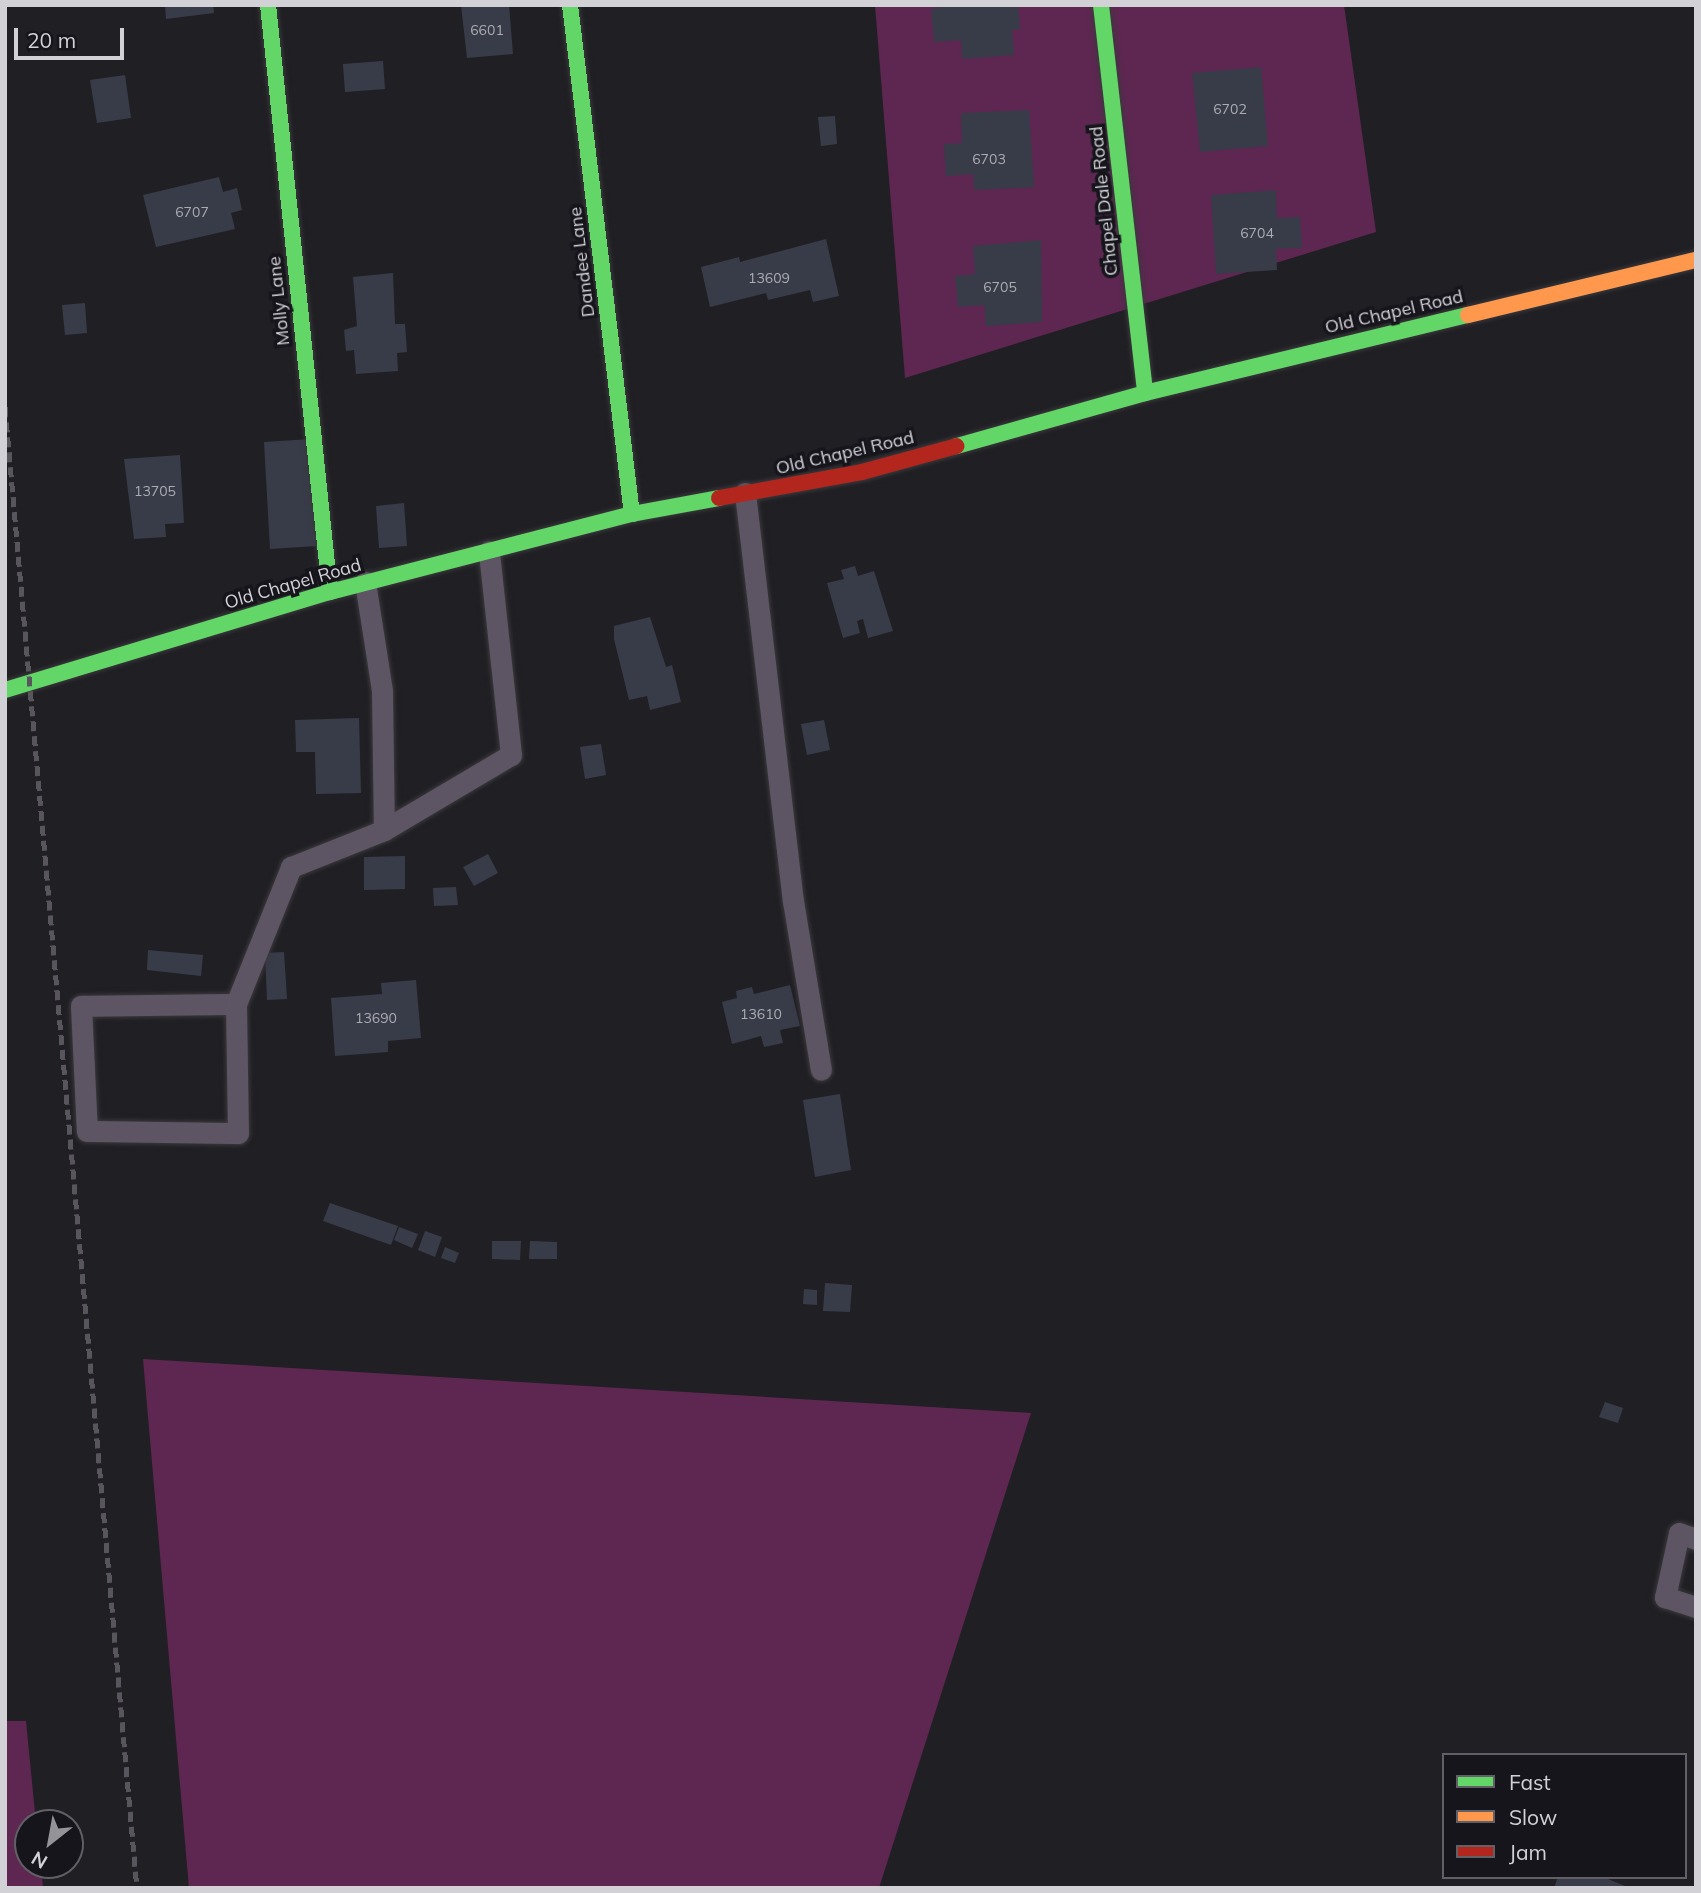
<!DOCTYPE html>
<style>
body{margin:0}
#map{position:relative;width:1701px;height:1893px;overflow:hidden;background:#201f24;font-family:Mulish,sans-serif}
div>[style]{position:absolute}
.green>*{inset:0;background:#5d2751}
.building>*{inset:0;background:#383c49}
.roads{filter:drop-shadow(0 0 2px #3a393c) drop-shadow(0 0 2px #3a393c)}
.lane>*{height:21px;margin:-10.5px;padding:0 10.5px;transform-origin:10.5px;border-radius:10.5px;background:#5d5563}
.fast>*{height:16px;margin:-8px;padding:0 8px;transform-origin:8px;border-radius:8px;background:#63d668}
.slow>*{height:16px;margin:-8px;padding:0 8px;transform-origin:8px;border-radius:8px;background:#ff974d}
.jam>*{height:16px;margin:-8px;padding:0 8px;transform-origin:8px;border-radius:8px;background:#b3261e}
.rail>*{height:5px;margin-top:-2.5px;transform-origin:0;background:repeating-linear-gradient(90deg,#59555d 0 10px,transparent 0 15px)}
span{translate:-50% -50%;white-space:nowrap;text-align:center;line-height:1.15;-webkit-text-stroke:7px #15151b;paint-order:stroke}
.number-label{font-size:14px;color:#acacb3}
.number-label span{-webkit-text-stroke-width:0}
.street-label{font-size:18px;color:#d2d1d6}
.frame{position:absolute;inset:0;border:7px solid #d2d1d6;pointer-events:none}
.legend{position:absolute;left:1442px;top:1753px;width:245px;height:126px;box-sizing:border-box;background:#15151b;border:2px solid #616066;margin:0;padding:9px 12px;list-style:none;font-size:21px;color:#d2d1d6}
.legend li{display:flex;align-items:center;gap:14px;height:35px}
.legend b{width:35px;border:2px solid #616066}
.north{position:absolute;left:14px;top:1809px;width:70px;height:70px;box-sizing:border-box;background:#15151b;border:2px solid #616066;border-radius:50%;rotate:211deg;font-size:19px;font-weight:700;line-height:28px;text-align:center;color:#d2d1d6}
.north::after{content:'';display:block;margin:auto;width:24px;height:32px;background:#949398;clip-path:polygon(50% 0,100% 100%,50% 72%,0 100%)}
.scale{position:absolute;left:14px;top:28px;width:110px;height:32px;box-sizing:border-box;border:4px solid #d2d1d6;border-top:0;padding-left:9px;font-size:21px;line-height:24px;white-space:nowrap;color:#d2d1d6;-webkit-text-stroke:5px #15151b;paint-order:stroke}
</style>
<div id="map">
<div class="green">
<div style="clip-path:polygon(875px 5px,1344px 5px,1376px 232px,905px 378px)"></div>
<div style="clip-path:polygon(143px 1359px,1031px 1413px,879px 1888px,189px 1888px)"></div>
<div style="clip-path:polygon(5px 1721px,26px 1721px,36px 1823px,28px 1823px,28px 1865px,41px 1865px,43px 1888px,5px 1888px)"></div>
</div>
<div class="building">
<div style="clip-path:polygon(165px 5px,213px 5px,214px 13px,166px 19px)"></div>
<div style="clip-path:polygon(461px 5px,509px 5px,513px 54px,467px 58px)"></div>
<div style="clip-path:polygon(951px 5px,1018px 5px,1020px 29px,1012px 30px,1014px 55px,962px 59px,961px 40px,934px 42px,931px 9px)"></div>
<div style="clip-path:polygon(383px 61px,385px 89px,345px 92px,343px 64px)"></div>
<div style="clip-path:polygon(1261px 67px,1268px 146px,1200px 152px,1192px 73px)"></div>
<div style="clip-path:polygon(125px 75px,131px 118px,97px 123px,90px 80px)"></div>
<div style="clip-path:polygon(1029px 110px,1034px 187px,974px 190px,973px 174px,946px 176px,944px 144px,962px 143px,961px 113px)"></div>
<div style="clip-path:polygon(835px 116px,837px 144px,821px 146px,818px 117px)"></div>
<div style="clip-path:polygon(219px 177px,223px 192px,237px 188px,242px 210px,231px 213px,235px 229px,156px 247px,143px 195px)"></div>
<div style="clip-path:polygon(1276px 190px,1277px 218px,1300px 217px,1302px 248px,1276px 249px,1277px 270px,1216px 274px,1211px 195px)"></div>
<div style="clip-path:polygon(826px 239px,839px 296px,813px 302px,810px 290px,768px 300px,766px 293px,710px 307px,701px 267px,739px 257px,740px 262px)"></div>
<div style="clip-path:polygon(1041px 240px,1042px 322px,986px 326px,984px 305px,958px 307px,955px 276px,975px 274px,973px 246px)"></div>
<div style="clip-path:polygon(393px 273px,395px 324px,405px 324px,407px 352px,397px 353px,398px 371px,356px 374px,354px 350px,346px 351px,344px 330px,357px 326px,353px 277px)"></div>
<div style="clip-path:polygon(85px 303px,87px 333px,65px 335px,62px 305px)"></div>
<div style="clip-path:polygon(311px 439px,317px 546px,270px 549px,264px 442px)"></div>
<div style="clip-path:polygon(180px 455px,184px 523px,165px 524px,166px 537px,134px 539px,124px 459px)"></div>
<div style="clip-path:polygon(404px 503px,407px 546px,379px 548px,376px 506px)"></div>
<div style="clip-path:polygon(855px 566px,858px 576px,874px 571px,893px 631px,868px 638px,863px 619px,857px 621px,860px 633px,843px 638px,827px 583px,844px 579px,841px 570px)"></div>
<div style="clip-path:polygon(650px 617px,666px 667px,672px 665px,681px 702px,650px 710px,647px 696px,629px 700px,614px 639px,614px 626px)"></div>
<div style="clip-path:polygon(359px 718px,361px 793px,316px 794px,315px 752px,296px 752px,295px 720px)"></div>
<div style="clip-path:polygon(824px 720px,830px 750px,807px 755px,801px 724px)"></div>
<div style="clip-path:polygon(601px 744px,606px 775px,585px 779px,580px 747px)"></div>
<div style="clip-path:polygon(488px 854px,498px 873px,474px 886px,463px 867px)"></div>
<div style="clip-path:polygon(405px 856px,405px 889px,364px 890px,364px 857px)"></div>
<div style="clip-path:polygon(456px 887px,458px 905px,434px 906px,433px 888px)"></div>
<div style="clip-path:polygon(148px 950px,203px 955px,201px 976px,147px 970px)"></div>
<div style="clip-path:polygon(284px 952px,287px 999px,267px 1000px,265px 953px)"></div>
<div style="clip-path:polygon(416px 980px,421px 1038px,388px 1041px,388px 1052px,335px 1056px,331px 998px,382px 994px,381px 983px)"></div>
<div style="clip-path:polygon(790px 985px,800px 1026px,780px 1030px,783px 1043px,764px 1047px,761px 1036px,732px 1044px,722px 1002px,737px 998px,736px 991px,752px 987px,754px 994px)"></div>
<div style="clip-path:polygon(840px 1094px,851px 1170px,815px 1177px,803px 1100px)"></div>
<div style="clip-path:polygon(330px 1203px,398px 1226px,391px 1245px,323px 1221px)"></div>
<div style="clip-path:polygon(399px 1227px,418px 1234px,412px 1248px,394px 1240px)"></div>
<div style="clip-path:polygon(425px 1231px,442px 1237px,435px 1257px,418px 1250px)"></div>
<div style="clip-path:polygon(492px 1241px,521px 1241px,520px 1260px,492px 1259px)"></div>
<div style="clip-path:polygon(530px 1241px,557px 1242px,557px 1259px,529px 1259px)"></div>
<div style="clip-path:polygon(445px 1247px,459px 1253px,455px 1263px,441px 1258px)"></div>
<div style="clip-path:polygon(825px 1283px,852px 1285px,850px 1312px,823px 1311px)"></div>
<div style="clip-path:polygon(804px 1289px,817px 1290px,817px 1305px,803px 1304px)"></div>
<div style="clip-path:polygon(1605px 1402px,1623px 1408px,1618px 1423px,1599px 1417px)"></div>
<div style="clip-path:polygon(1558px 1877px,1603px 1877px,1630px 1888px,1554px 1888px)"></div>
</div>
<div class="roads">
<div class="lane">
<div style="left:745px;top:493px;width:411px;rotate:83.3deg"></div>
<div style="left:793px;top:901px;width:171px;rotate:80.6deg"></div>
<div style="left:365px;top:582px;width:110px;rotate:81.1deg"></div>
<div style="left:382px;top:691px;width:139px;rotate:89.2deg"></div>
<div style="left:384px;top:830px;width:147px;rotate:-30.6deg"></div>
<div style="left:511px;top:755px;width:205px;rotate:-96.2deg"></div>
<div style="left:236px;top:1004px;width:155px;rotate:179.3deg"></div>
<div style="left:81px;top:1006px;width:125px;rotate:87.3deg"></div>
<div style="left:87px;top:1131px;width:151px;rotate:0.8deg"></div>
<div style="left:238px;top:1133px;width:129px;rotate:-90.9deg"></div>
<div style="left:236px;top:1004px;width:148px;rotate:-68.1deg"></div>
<div style="left:291px;top:867px;width:100px;rotate:-21.7deg"></div>
<div style="left:1696px;top:1539px;width:18px;rotate:-161deg"></div>
<div style="left:1679px;top:1533px;width:66px;rotate:102.3deg"></div>
<div style="left:1665px;top:1597px;width:33px;rotate:18deg"></div>
</div>
<div class="fast">
<div style="left:268px;top:5px;width:590px;rotate:83.97deg"></div>
<div style="left:570px;top:5px;width:513px;rotate:83.06deg"></div>
<div style="left:1101px;top:5px;width:390px;rotate:83.5deg"></div>
<div style="left:957px;top:446px;width:195px;rotate:-15.7deg"></div>
<div style="left:1145px;top:393px;width:332px;rotate:-13.6deg"></div>
<div style="left:5px;top:690px;width:339px;rotate:-16.8deg"></div>
<div style="left:330px;top:592px;width:312px;rotate:-14.5deg"></div>
<div style="left:632px;top:514px;width:88px;rotate:-10.4deg"></div>
</div>
<div class="slow">
<div style="left:1468px;top:315px;width:235px;rotate:-13.6deg"></div>
</div>
<div class="jam">
<div style="left:719px;top:498px;width:145px;rotate:-10.3deg"></div>
<div style="left:862px;top:472px;width:98px;rotate:-15.3deg"></div>
</div>
</div>
<div class="rail">
<div style="left:5px;top:407px;width:1487px;rotate:84.91deg"></div>
</div>
<div class="number-label">
<span style="left:487px;top:30px">6601</span>
<span style="left:1230px;top:109px">6702</span>
<span style="left:989px;top:159px">6703</span>
<span style="left:192px;top:212px">6707</span>
<span style="left:1257px;top:233px">6704</span>
<span style="left:769px;top:278px">13609</span>
<span style="left:1000px;top:287px">6705</span>
<span style="left:155px;top:491px">13705</span>
<span style="left:761px;top:1014px">13610</span>
<span style="left:376px;top:1018px">13690</span>
</div>
<div class="street-label">
<span style="left:1104px;top:201px;rotate:-96deg">Chapel Dale Road</span>
<span style="left:582px;top:262px;rotate:-97deg">Dandee Lane</span>
<span style="left:279px;top:301px;rotate:-96deg">Molly Lane</span>
<span style="left:1394px;top:312px;rotate:-13deg">Old Chapel Road</span>
<span style="left:845px;top:453px;rotate:-13deg">Old Chapel Road</span>
<span style="left:293px;top:584px;rotate:-16deg">Old Chapel Road</span>
</div>
<div class="frame"></div>
<ul class="legend">
<li><b style="height:9px;background:#63d668"></b>Fast</li>
<li><b style="height:9px;background:#ff974d"></b>Slow</li>
<li><b style="height:9px;background:#b3261e"></b>Jam</li>
</ul>
<div class="north">N</div>
<div class="scale">20 m</div>
</div>
